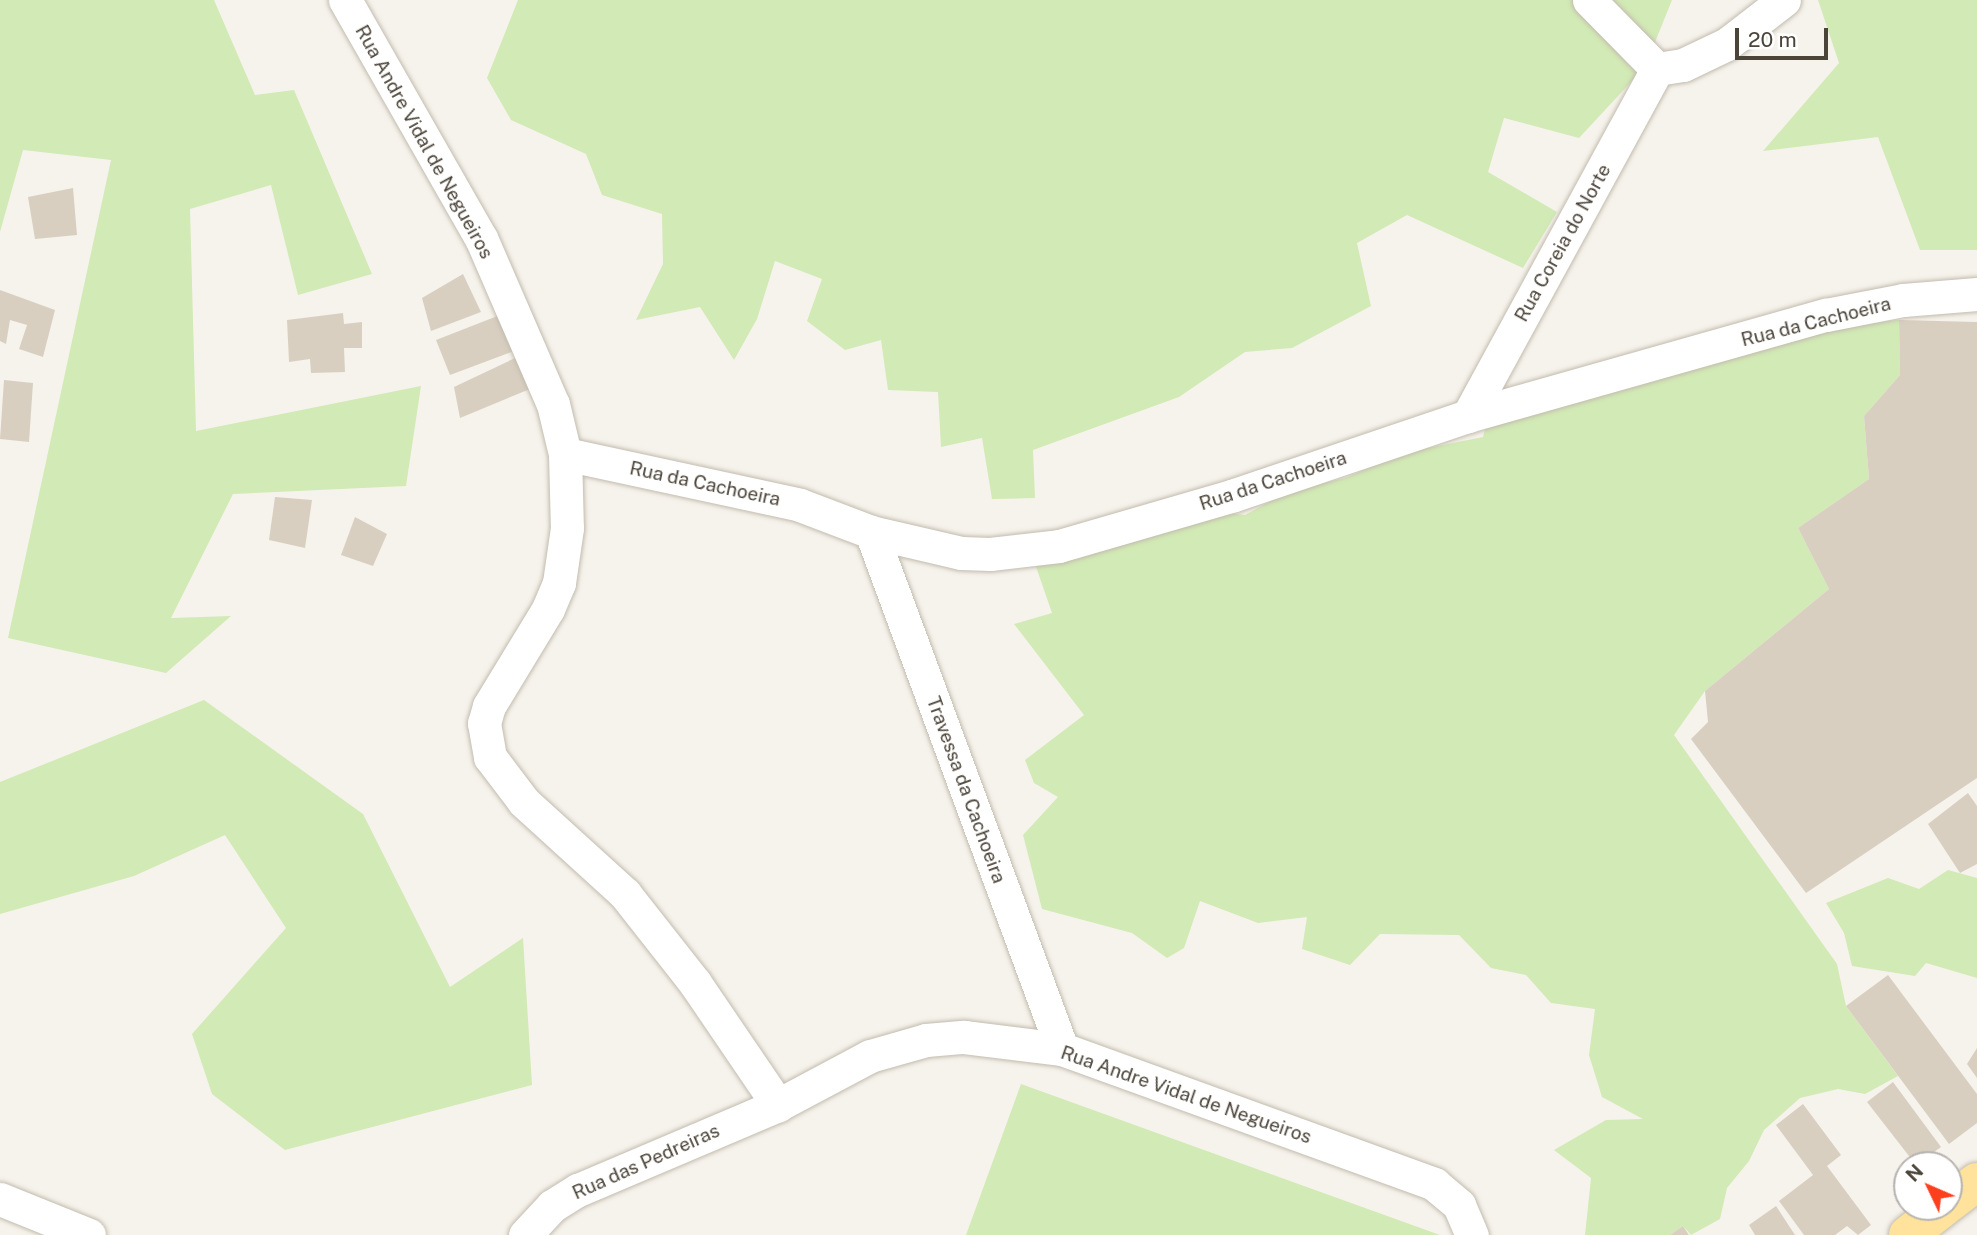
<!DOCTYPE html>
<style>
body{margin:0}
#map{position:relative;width:1977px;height:1235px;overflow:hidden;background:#f6f3ec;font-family:"Public Sans",sans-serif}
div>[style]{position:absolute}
.green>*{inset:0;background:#d2eab5}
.building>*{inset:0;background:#d8cfc1}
.roads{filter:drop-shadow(0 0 2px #c2bbae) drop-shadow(0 0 2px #c2bbae)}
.minor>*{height:33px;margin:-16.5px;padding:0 16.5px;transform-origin:16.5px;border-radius:16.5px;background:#fff}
.primary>*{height:38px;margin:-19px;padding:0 19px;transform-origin:19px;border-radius:19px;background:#ffe39c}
span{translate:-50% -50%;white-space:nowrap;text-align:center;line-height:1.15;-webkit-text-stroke:5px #fff;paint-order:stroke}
.street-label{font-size:19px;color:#4b4439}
.north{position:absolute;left:1893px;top:1151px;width:70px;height:70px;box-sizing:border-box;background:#fff;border:2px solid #b7b4b0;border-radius:50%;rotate:314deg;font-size:19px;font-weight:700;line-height:28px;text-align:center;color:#4b4439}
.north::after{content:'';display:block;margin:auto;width:24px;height:32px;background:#fc3f1d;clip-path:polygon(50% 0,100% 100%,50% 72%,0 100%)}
.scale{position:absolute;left:1735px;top:28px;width:93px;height:32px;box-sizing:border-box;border:4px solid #4b4439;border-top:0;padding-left:9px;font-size:21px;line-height:24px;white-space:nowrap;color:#4b4439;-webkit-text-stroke:5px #fff;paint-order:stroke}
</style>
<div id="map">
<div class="green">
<div style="clip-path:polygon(0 0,214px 0,255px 95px,294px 90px,372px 274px,298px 295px,271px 185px,190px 209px,196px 431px,421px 386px,406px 486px,233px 494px,171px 618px,231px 616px,166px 673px,8px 638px,111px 160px,23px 150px,0 232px)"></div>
<div style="clip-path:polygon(518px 0,1672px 0,1645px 67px,1579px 138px,1504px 118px,1488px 172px,1557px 212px,1523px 268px,1407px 215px,1357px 243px,1371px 306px,1292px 348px,1245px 352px,1179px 397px,1033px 450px,1035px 498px,992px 499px,982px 438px,941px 447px,938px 392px,888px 390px,881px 340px,845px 350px,807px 321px,822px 279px,775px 261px,757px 319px,734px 360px,700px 307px,636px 320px,663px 264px,662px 214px,602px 195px,586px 154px,511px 120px,487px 78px)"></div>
<div style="clip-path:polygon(1818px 0,1977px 0,1977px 250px,1920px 250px,1878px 137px,1763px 151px,1839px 63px)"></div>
<div style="clip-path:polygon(1899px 320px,1900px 375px,1864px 416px,1869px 479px,1798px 528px,1829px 589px,1705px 691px,1674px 735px,1837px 964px,1846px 1006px,1898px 1076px,1865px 1094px,1838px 1089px,1800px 1098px,1764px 1130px,1749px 1161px,1727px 1188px,1720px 1219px,1691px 1235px,1683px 1226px,1670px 1235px,1585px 1235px,1591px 1178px,1554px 1150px,1606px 1120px,1643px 1119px,1602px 1097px,1589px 1055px,1595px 1009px,1551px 1003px,1526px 975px,1491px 968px,1459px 935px,1380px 934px,1350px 965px,1302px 949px,1307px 917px,1258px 923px,1200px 901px,1184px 948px,1167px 958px,1132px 933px,1042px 909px,1023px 835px,1058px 797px,1034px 783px,1025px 760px,1084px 715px,1014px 624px,1052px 613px,1034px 561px,1220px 512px,1245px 515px,1289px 491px,1345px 478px,1408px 452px,1483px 437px,1487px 421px,1854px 325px)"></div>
<div style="clip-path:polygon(204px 700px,363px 814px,450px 987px,523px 938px,532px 1085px,285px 1150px,212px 1094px,192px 1034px,286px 928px,225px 835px,134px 876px,0 914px,0 782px)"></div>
<div style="clip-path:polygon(1948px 870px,1977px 878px,1977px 978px,1926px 963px,1915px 976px,1852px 966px,1844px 933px,1826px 903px,1888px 878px,1919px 889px)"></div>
<div style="clip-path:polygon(1021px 1084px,1440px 1235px,966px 1235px)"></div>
</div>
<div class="building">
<div style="clip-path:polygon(73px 188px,77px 235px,35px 239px,28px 197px)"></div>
<div style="clip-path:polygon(463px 274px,481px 312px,431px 331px,422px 298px)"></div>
<div style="clip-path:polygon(0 290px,55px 310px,43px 357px,19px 349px,27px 325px,10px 320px,6px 344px,0 341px)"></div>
<div style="clip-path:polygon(343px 313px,344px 324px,362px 322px,362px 348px,344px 348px,345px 372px,311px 373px,310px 359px,289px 362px,287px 320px)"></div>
<div style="clip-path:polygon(500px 315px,519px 349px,450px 375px,436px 340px)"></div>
<div style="clip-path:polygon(1899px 320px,1977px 322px,1977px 778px,1806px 893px,1691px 739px,1708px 722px,1705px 691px,1829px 589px,1798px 528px,1869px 479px,1864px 416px,1900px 375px)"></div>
<div style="clip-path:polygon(515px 358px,530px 389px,460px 418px,454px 387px)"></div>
<div style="clip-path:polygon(4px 380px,33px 383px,29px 442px,0 439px)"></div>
<div style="clip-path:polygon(275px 497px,312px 500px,305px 548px,269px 540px)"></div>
<div style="clip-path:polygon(355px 517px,387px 534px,373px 566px,341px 555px)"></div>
<div style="clip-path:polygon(1968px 793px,1977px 806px,1977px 864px,1960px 873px,1928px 824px)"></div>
<div style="clip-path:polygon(1888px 975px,1977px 1094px,1977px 1123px,1949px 1144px,1846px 1006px)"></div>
<div style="clip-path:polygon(1977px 1048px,1977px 1078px,1967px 1064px)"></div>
<div style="clip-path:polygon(1893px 1082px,1941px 1147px,1916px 1165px,1867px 1102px)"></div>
<div style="clip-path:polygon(1803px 1104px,1841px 1155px,1827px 1166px,1871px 1225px,1858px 1235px,1847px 1226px,1835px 1235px,1804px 1235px,1779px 1201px,1813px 1175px,1776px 1125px)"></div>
<div style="clip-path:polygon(1940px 1157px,1946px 1165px,1930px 1165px)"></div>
<div style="clip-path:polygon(1776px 1206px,1795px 1235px,1755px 1235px,1749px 1225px)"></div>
<div style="clip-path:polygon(1683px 1226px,1689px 1235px,1670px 1235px)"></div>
</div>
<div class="roads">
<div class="minor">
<div style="left:345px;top:0;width:274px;rotate:60.3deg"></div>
<div style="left:481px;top:238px;width:181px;rotate:66.6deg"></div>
<div style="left:553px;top:404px;width:51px;rotate:76.5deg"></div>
<div style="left:565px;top:454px;width:74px;rotate:88.5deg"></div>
<div style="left:567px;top:528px;width:56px;rotate:98.3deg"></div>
<div style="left:559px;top:583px;width:28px;rotate:113deg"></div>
<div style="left:548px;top:609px;width:114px;rotate:121.3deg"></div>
<div style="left:489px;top:706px;width:18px;rotate:106deg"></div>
<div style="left:484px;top:723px;width:35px;rotate:80deg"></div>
<div style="left:490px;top:757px;width:56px;rotate:52.9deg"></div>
<div style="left:524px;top:802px;width:137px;rotate:42.3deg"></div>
<div style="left:625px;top:894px;width:113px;rotate:51.8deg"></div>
<div style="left:695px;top:983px;width:148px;rotate:55.8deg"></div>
<div style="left:1589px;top:0;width:97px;rotate:45.4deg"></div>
<div style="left:1657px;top:69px;width:26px;rotate:-9deg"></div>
<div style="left:1683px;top:65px;width:49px;rotate:-25.5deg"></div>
<div style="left:1727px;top:44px;width:72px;rotate:-37.7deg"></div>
<div style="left:1468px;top:416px;width:395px;rotate:-61.4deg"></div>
<div style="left:565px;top:454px;width:240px;rotate:12.2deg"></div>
<div style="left:800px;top:505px;width:76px;rotate:20.8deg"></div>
<div style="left:871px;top:532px;width:92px;rotate:13.1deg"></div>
<div style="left:961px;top:553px;width:29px;rotate:2deg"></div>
<div style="left:990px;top:554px;width:69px;rotate:-6.6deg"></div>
<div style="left:1059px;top:546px;width:182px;rotate:-16.2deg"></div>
<div style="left:1234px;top:495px;width:247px;rotate:-18.7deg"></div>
<div style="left:1468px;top:416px;width:372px;rotate:-15.8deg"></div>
<div style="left:1826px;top:315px;width:78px;rotate:-11deg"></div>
<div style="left:1903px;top:300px;width:74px;rotate:-4.6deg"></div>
<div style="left:871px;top:532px;width:551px;rotate:69.72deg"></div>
<div style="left:0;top:1199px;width:96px;rotate:22deg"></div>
<div style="left:525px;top:1235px;width:40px;rotate:-47deg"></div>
<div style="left:552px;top:1206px;width:31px;rotate:-32deg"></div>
<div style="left:578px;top:1190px;width:217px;rotate:-23deg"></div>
<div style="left:778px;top:1105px;width:104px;rotate:-28deg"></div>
<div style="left:870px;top:1056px;width:58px;rotate:-15.9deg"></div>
<div style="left:926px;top:1040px;width:38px;rotate:-5deg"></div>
<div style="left:964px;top:1037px;width:99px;rotate:7deg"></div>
<div style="left:1062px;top:1049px;width:396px;rotate:19.9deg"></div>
<div style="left:1434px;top:1184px;width:33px;rotate:40deg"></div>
<div style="left:1459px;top:1205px;width:33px;rotate:67deg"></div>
</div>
<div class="primary">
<div style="left:1949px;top:1203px;width:35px;rotate:-37deg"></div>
<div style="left:1908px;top:1235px;width:46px;rotate:-37.9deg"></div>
</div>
</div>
<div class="street-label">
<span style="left:424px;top:142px;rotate:61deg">Rua Andre Vidal de Negueiros</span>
<span style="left:1563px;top:243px;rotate:-61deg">Rua Coreia do Norte</span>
<span style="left:1816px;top:322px;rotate:-14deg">Rua da Cachoeira</span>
<span style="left:1273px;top:481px;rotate:-18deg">Rua da Cachoeira</span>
<span style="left:705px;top:484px;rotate:12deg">Rua da Cachoeira</span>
<span style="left:966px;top:790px;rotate:70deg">Travessa da Cachoeira</span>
<span style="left:1186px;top:1095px;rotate:19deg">Rua Andre Vidal de Negueiros</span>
<span style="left:646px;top:1162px;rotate:-24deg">Rua das Pedreiras</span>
</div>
<div class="north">N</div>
<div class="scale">20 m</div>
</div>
